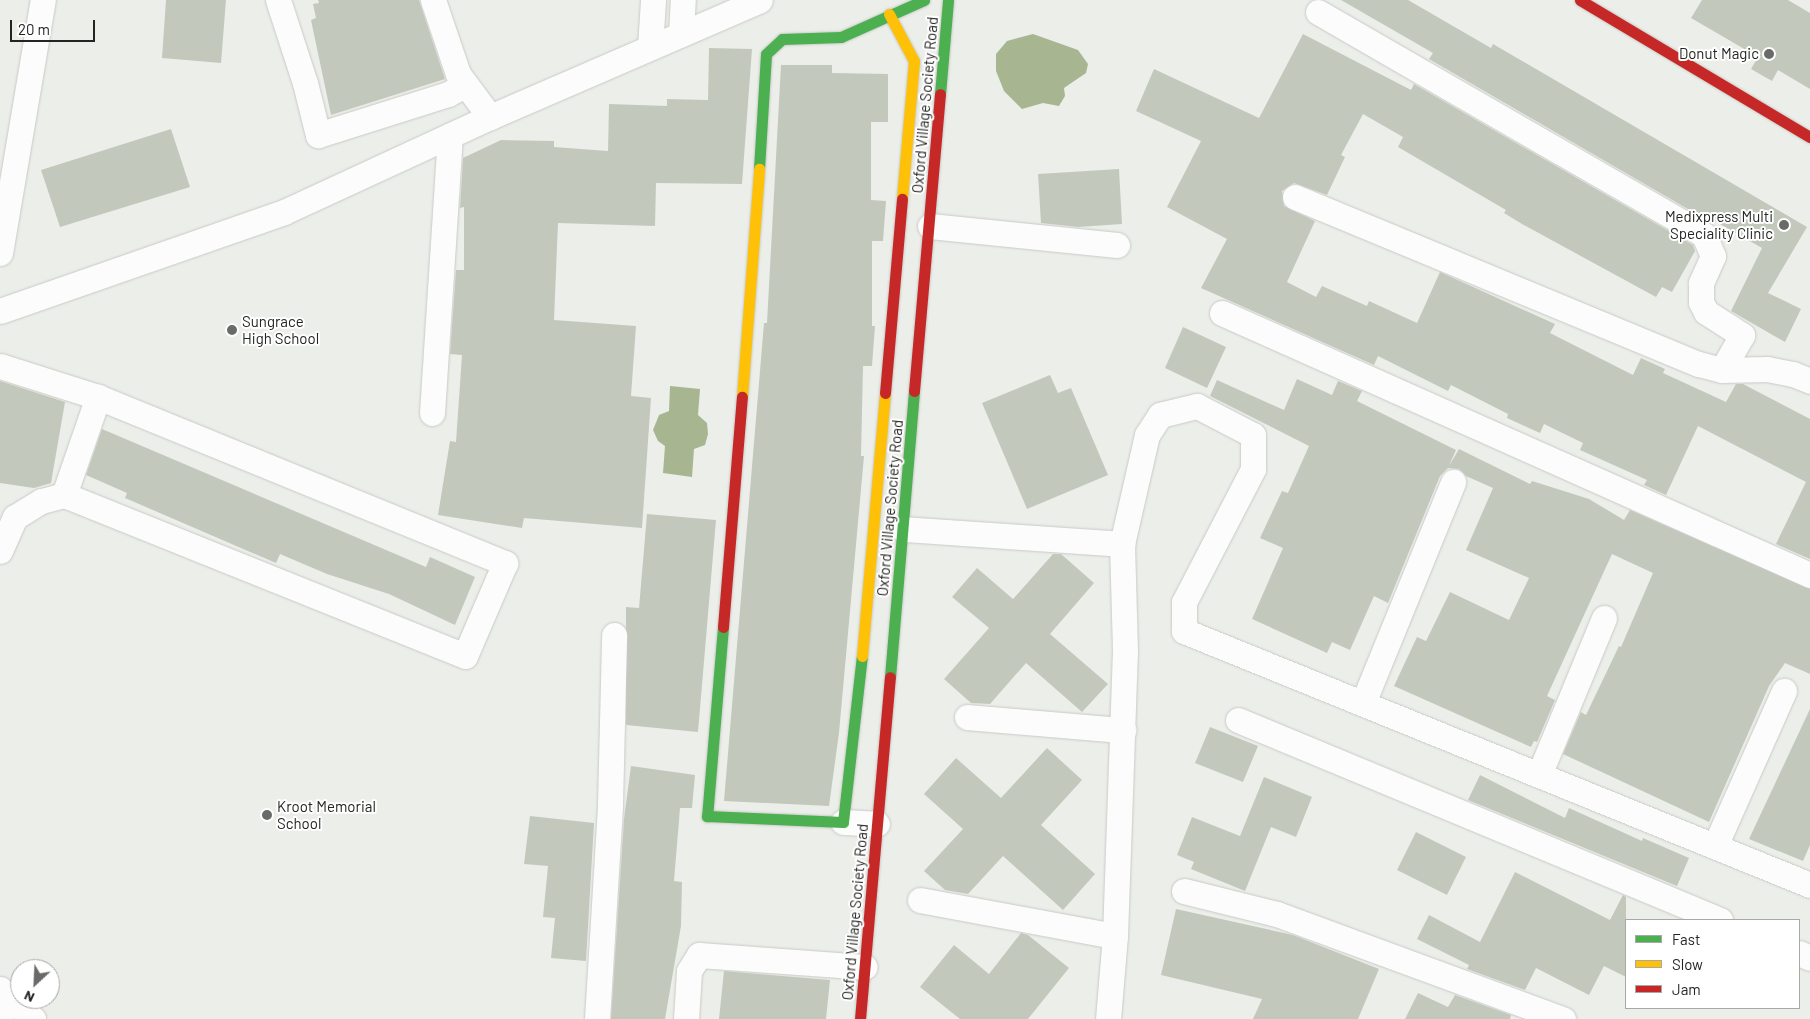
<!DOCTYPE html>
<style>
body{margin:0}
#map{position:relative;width:1810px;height:1019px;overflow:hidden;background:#eceee9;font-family:Barlow,sans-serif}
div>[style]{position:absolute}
.water>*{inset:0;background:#a8b591}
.building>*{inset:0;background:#c3c8bc}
.roads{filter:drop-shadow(0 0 1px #c8cac6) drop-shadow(0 0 1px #c8cac6)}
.street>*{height:25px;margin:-12.5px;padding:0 12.5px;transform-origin:12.5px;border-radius:12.5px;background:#fcfcfc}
.fast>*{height:11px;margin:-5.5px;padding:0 5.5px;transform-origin:5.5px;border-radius:5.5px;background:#4caf50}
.slow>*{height:11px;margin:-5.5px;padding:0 5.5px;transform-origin:5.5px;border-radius:5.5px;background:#ffc107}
.jam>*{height:11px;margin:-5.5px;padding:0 5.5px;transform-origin:5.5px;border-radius:5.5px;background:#c62828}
.dots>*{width:14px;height:14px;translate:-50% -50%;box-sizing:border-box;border:2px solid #fff;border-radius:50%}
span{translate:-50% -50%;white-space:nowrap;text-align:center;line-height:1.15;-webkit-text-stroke:4px #fff;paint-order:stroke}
.poi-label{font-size:15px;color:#242522}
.right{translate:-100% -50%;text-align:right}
.left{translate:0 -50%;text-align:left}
.street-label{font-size:15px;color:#242522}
.legend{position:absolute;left:1625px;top:919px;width:175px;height:90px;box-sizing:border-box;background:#fff;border:1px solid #a7a8a7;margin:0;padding:6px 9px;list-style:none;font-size:15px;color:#242522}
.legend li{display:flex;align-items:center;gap:10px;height:25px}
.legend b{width:25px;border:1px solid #a7a8a7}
.north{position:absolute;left:10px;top:959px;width:50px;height:50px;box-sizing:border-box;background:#fff;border:1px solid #a7a8a7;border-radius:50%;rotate:205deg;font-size:14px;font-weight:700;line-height:20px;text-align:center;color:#242522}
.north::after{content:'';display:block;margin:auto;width:18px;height:22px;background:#6a6b68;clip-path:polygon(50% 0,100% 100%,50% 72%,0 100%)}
.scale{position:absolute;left:10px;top:20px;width:85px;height:22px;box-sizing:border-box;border:2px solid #242522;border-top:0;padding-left:6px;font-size:15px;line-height:18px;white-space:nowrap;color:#242522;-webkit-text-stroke:4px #fff;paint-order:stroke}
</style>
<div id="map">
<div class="water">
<div style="clip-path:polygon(1033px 34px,1078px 50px,1088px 64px,1086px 73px,1064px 88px,1065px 96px,1059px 106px,1043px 103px,1022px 109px,1004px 91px,996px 71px,996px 54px,1007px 41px)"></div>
<div style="clip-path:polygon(670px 386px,700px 389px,698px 415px,707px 423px,708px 434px,705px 445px,694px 449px,692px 477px,663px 473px,665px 446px,658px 441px,653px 430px,659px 415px,669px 411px)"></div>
</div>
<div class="building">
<div style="clip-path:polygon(166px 0,226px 0,221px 63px,162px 58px)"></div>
<div style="clip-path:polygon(318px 0,419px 0,445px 79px,331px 115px,311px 20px,316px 18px,313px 4px,319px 3px)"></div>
<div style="clip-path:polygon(1341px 0,1408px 0,1491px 48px,1493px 44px,1807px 227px,1768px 293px,1801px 309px,1785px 342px,1731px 311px,1762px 248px,1713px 220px,1712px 223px,1429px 59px,1433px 53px)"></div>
<div style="clip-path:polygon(1702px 0,1788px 0,1810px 13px,1810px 89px,1778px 70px,1772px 81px,1751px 69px,1758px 57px,1691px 18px)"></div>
<div style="clip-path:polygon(1303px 34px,1411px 90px,1414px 84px,1693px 245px,1695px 251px,1672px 292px,1662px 287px,1656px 297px,1522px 224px,1504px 213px,1506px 210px,1398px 147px,1403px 137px,1363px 114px,1341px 155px,1345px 157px,1327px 195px,1294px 183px,1282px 191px,1284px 206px,1315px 221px,1287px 282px,1316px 297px,1322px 286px,1367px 306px,1369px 301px,1417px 323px,1440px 272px,1555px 324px,1550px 333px,1633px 375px,1641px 358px,1665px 369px,1663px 373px,1726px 402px,1736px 384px,1743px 384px,1810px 419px,1810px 559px,1776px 544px,1806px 482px,1698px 426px,1666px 495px,1644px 485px,1647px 480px,1580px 450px,1583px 443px,1544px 424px,1540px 433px,1507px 418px,1508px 414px,1451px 385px,1448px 391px,1378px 356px,1374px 365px,1201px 288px,1227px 239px,1167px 207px,1201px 141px,1136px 111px,1154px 69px,1259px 118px)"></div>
<div style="clip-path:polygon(709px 48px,752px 49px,742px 184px,656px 183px,655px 226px,558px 223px,554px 320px,636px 326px,631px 396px,651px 398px,642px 528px,524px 518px,522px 528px,438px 515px,450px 441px,456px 442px,462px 355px,450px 354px,456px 270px,464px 270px,464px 207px,460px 208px,463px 158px,501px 140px,554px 141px,554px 147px,608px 151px,609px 104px,667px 106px,667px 99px,708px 100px)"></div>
<div style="clip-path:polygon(781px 65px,832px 65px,832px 73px,888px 74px,888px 122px,871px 122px,871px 200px,886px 201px,883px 241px,872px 241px,872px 326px,875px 326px,872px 366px,863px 366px,861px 456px,864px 456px,839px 733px,829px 806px,724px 801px,764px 323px,767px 323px)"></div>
<div style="clip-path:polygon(171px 129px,190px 187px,60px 227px,41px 170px)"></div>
<div style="clip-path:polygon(1119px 169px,1122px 224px,1078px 227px,1041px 223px,1038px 174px)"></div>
<div style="clip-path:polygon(1183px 327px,1226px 347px,1207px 388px,1165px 368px)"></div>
<div style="clip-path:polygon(1050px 375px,1058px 393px,1071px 388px,1108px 475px,1027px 509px,982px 403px)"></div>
<div style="clip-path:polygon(1297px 379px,1332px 395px,1338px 381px,1362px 391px,1357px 401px,1456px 450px,1449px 466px,1459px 449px,1530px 484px,1532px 481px,1589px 499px,1624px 520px,1630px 510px,1810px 589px,1810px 674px,1785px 663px,1769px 686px,1709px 822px,1563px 754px,1581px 712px,1586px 715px,1619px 646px,1621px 647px,1653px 573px,1612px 554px,1547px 696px,1555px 700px,1537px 742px,1534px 741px,1531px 747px,1394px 686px,1417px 637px,1426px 641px,1450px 592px,1509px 620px,1529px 578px,1466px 550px,1493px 488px,1466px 476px,1459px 469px,1448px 468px,1440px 476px,1388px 603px,1374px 596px,1350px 650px,1332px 642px,1327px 653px,1252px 619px,1283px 548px,1260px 538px,1282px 491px,1288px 493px,1309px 446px,1210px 396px,1217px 380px,1284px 410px)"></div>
<div style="clip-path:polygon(0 381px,65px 402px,51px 483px,34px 488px,0 483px)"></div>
<div style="clip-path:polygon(102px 429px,426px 567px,430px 557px,475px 577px,455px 625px,389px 594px,327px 574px,280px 554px,276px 563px,125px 498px,127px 493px,86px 475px)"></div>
<div style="clip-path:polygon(647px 514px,716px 520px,698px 732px,626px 725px,626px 607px,639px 608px)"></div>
<div style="clip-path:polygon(1053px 554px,1061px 554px,1094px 583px,1050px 634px,1108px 684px,1082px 712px,1026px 663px,990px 704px,971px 703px,944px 679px,989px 628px,952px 597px,977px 568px,1013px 599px)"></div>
<div style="clip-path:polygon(1810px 709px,1810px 845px,1803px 861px,1749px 839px)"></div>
<div style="clip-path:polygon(1210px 727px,1258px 746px,1243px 782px,1195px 763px)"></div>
<div style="clip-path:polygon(1047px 748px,1082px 780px,1041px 825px,1095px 874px,1063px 910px,1003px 856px,968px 894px,945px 890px,924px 871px,963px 829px,924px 794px,956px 758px,1001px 798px)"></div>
<div style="clip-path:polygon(631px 766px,695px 775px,692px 808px,680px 808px,674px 881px,682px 882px,681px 926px,665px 1019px,611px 1019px,624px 819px)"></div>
<div style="clip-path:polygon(1480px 775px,1565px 818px,1569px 808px,1642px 841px,1643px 838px,1689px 858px,1677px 886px,1468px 800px)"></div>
<div style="clip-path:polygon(1264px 777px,1312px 797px,1296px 837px,1271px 827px,1245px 891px,1191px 869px,1194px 862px,1177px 855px,1192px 817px,1240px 836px)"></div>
<div style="clip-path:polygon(530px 816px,594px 823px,586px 961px,551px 958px,555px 918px,543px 917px,548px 866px,524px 864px)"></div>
<div style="clip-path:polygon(1416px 832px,1466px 857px,1447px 895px,1397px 870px)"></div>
<div style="clip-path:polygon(1515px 872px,1610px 920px,1623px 895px,1626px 897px,1626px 977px,1604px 966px,1589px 995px,1536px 968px,1525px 990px,1467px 969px,1469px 965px,1417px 939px,1429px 915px,1480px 942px)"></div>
<div style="clip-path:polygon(1176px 909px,1293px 935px,1379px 969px,1358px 1019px,1253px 1019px,1262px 999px,1161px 975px)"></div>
<div style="clip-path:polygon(1021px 933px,1028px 935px,1069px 968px,1028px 1019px,960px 1019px,920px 987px,954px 945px,989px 974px)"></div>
<div style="clip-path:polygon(724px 971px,830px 980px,826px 1019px,719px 1019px)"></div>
<div style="clip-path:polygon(1418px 993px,1448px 1007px,1455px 995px,1511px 1015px,1510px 1019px,1405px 1019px)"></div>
</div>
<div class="roads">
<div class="street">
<div style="left:278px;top:0;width:87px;rotate:72deg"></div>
<div style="left:305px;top:83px;width:54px;rotate:76deg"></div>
<div style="left:318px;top:135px;width:136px;rotate:-17.5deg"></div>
<div style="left:448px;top:94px;width:19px;rotate:-28deg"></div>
<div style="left:433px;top:0;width:78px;rotate:71.3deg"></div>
<div style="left:458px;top:74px;width:54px;rotate:53.3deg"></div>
<div style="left:1318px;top:12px;width:446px;rotate:30deg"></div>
<div style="left:1704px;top:235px;width:23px;rotate:67deg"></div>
<div style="left:1713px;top:256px;width:30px;rotate:114deg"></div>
<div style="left:1701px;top:283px;width:19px;rotate:90deg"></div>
<div style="left:1701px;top:302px;width:11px;rotate:63deg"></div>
<div style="left:1706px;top:312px;width:43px;rotate:32.6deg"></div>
<div style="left:1742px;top:335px;width:40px;rotate:119.7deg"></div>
<div style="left:681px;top:34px;width:34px;rotate:-87deg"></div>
<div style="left:650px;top:47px;width:47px;rotate:-86.3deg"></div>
<div style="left:1295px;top:197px;width:437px;rotate:22.5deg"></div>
<div style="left:1699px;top:364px;width:24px;rotate:15deg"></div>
<div style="left:1722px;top:370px;width:45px;rotate:-1.3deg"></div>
<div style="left:1767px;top:369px;width:26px;rotate:11deg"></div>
<div style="left:1793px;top:374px;width:18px;rotate:22deg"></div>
<div style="left:930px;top:226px;width:188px;rotate:5.8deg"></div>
<div style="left:0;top:253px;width:257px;rotate:-80.4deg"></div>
<div style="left:0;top:311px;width:301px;rotate:-19.2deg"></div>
<div style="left:284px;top:212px;width:227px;rotate:-24.8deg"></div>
<div style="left:490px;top:117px;width:294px;rotate:-23.4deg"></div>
<div style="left:1222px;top:313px;width:644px;rotate:24.02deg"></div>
<div style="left:0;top:366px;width:103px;rotate:17.6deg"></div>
<div style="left:98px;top:397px;width:440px;rotate:22.2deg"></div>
<div style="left:505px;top:563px;width:101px;rotate:113.3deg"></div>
<div style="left:465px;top:656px;width:432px;rotate:-158.1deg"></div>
<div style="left:64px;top:495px;width:24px;rotate:165deg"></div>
<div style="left:41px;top:501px;width:31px;rotate:148deg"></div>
<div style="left:15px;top:517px;width:37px;rotate:114deg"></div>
<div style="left:432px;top:413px;width:278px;rotate:-86.3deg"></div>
<div style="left:64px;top:495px;width:104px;rotate:-70.9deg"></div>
<div style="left:903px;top:529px;width:220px;rotate:3.9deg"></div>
<div style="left:1363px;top:703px;width:239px;rotate:-67.8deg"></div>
<div style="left:967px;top:717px;width:157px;rotate:4.8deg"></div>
<div style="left:1238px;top:720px;width:522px;rotate:22.54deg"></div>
<div style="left:1539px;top:775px;width:170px;rotate:-67.5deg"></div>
<div style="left:843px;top:822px;width:34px;rotate:3deg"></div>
<div style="left:1715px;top:846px;width:170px;rotate:-66deg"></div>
<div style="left:1184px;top:891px;width:96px;rotate:13.9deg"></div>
<div style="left:1277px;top:914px;width:305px;rotate:20.2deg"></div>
<div style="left:920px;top:900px;width:198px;rotate:10.5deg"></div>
<div style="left:1115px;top:936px;width:285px;rotate:-88deg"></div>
<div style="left:1125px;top:651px;width:107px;rotate:-91.6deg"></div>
<div style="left:1122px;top:544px;width:112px;rotate:-77.1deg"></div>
<div style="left:1147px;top:435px;width:24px;rotate:-57deg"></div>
<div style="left:1160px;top:415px;width:38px;rotate:-14deg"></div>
<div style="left:1197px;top:406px;width:63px;rotate:27.4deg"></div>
<div style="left:1253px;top:435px;width:34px;rotate:90deg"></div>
<div style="left:1253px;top:469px;width:150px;rotate:117.4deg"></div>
<div style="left:1184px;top:602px;width:29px;rotate:90deg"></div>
<div style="left:1184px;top:631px;width:676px;rotate:22.08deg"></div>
<div style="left:1799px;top:953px;width:12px;rotate:24deg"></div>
<div style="left:0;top:989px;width:45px;rotate:42.3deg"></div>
<div style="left:0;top:1019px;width:26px;rotate:-77deg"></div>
<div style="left:597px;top:1019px;width:215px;rotate:-86.5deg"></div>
<div style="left:610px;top:804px;width:169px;rotate:-88.6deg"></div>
<div style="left:686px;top:1019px;width:48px;rotate:-86.4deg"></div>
<div style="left:689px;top:971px;width:19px;rotate:-58deg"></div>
<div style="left:699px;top:955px;width:166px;rotate:4.1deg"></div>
<div style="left:1108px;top:1019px;width:83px;rotate:-85.2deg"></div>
</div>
<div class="fast">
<div style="left:940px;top:94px;width:94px;rotate:-85.1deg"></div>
<div style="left:759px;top:169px;width:115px;rotate:-86.5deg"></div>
<div style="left:766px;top:54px;width:22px;rotate:-43deg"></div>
<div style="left:782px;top:39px;width:59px;rotate:-1.9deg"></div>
<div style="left:841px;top:37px;width:91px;rotate:-24deg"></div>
<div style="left:723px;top:627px;width:190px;rotate:94.8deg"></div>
<div style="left:707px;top:816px;width:136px;rotate:2.5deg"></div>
<div style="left:843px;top:822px;width:167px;rotate:-83.5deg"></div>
<div style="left:890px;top:677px;width:287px;rotate:-85.2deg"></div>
</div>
<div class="slow">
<div style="left:889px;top:14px;width:53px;rotate:62deg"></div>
<div style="left:914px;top:61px;width:139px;rotate:95deg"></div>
<div style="left:742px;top:397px;width:229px;rotate:-85.7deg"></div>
<div style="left:862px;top:656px;width:264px;rotate:-85deg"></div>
</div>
<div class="jam">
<div style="left:1580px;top:0;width:268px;rotate:30.8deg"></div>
<div style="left:914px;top:391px;width:298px;rotate:-85deg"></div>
<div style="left:885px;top:393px;width:195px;rotate:-85deg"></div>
<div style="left:723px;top:627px;width:231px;rotate:-85.3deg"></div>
<div style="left:860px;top:1019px;width:343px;rotate:-85deg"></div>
</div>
</div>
<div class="dots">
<div style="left:1769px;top:54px;background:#6a6b68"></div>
<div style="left:1784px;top:225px;background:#6a6b68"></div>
<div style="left:232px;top:330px;background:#6a6b68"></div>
<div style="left:267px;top:815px;background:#6a6b68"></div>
</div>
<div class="poi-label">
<span class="right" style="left:1759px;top:54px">Donut Magic</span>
<span class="right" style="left:1773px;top:225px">Medixpress Multi<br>Speciality Clinic</span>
<span class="left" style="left:242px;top:330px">Sungrace<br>High School</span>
<span class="left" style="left:277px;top:815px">Kroot Memorial<br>School</span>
</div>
<div class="street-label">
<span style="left:925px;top:105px;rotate:-85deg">Oxford Village Society Road</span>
<span style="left:890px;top:508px;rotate:-85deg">Oxford Village Society Road</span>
<span style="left:855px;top:912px;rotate:-85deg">Oxford Village Society Road</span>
</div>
<ul class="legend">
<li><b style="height:6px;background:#4caf50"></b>Fast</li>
<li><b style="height:6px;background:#ffc107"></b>Slow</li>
<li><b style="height:6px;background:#c62828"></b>Jam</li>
</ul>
<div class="north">N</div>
<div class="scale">20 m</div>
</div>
